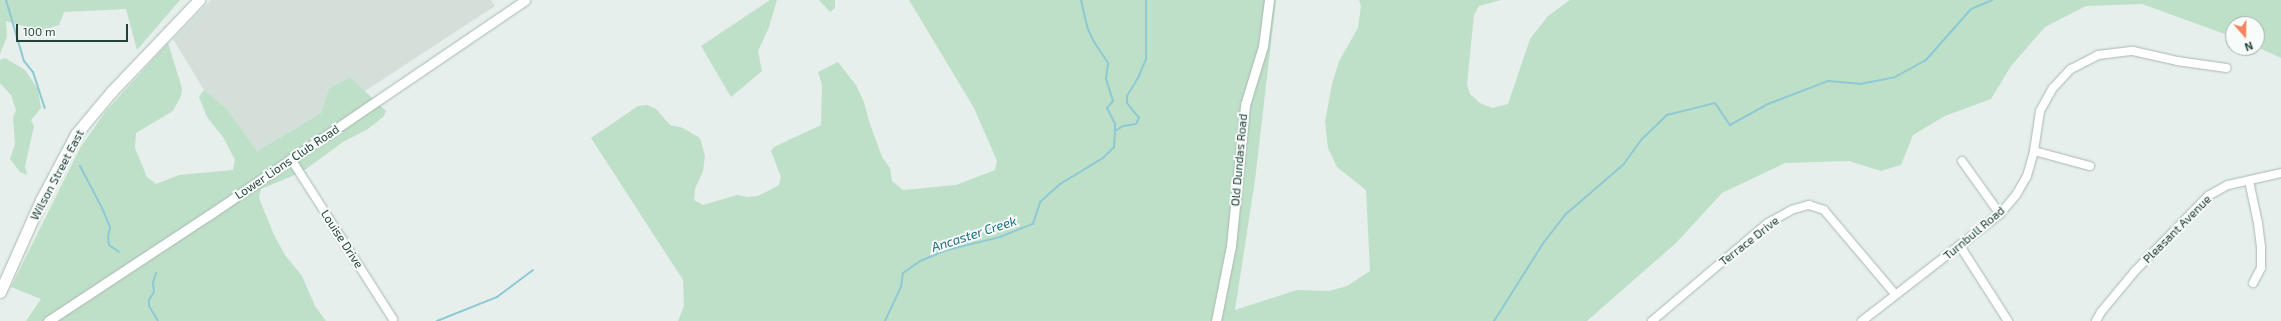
<!DOCTYPE html>
<style>
body{margin:0}
#map{position:relative;width:2281px;height:321px;overflow:hidden;background:#e6efeb;font-family:"Exo 2",sans-serif}
div>[style]{position:absolute}
.built>*{inset:0;background:#d4dfda}
.green>*{inset:0;background:#bfe0c8}
.stream>*{height:2px;margin:-1px;padding:0 1px;transform-origin:1px;border-radius:1px;background:#8ec9d4}
.roads{filter:drop-shadow(0 0 1px #a8b8b2) drop-shadow(0 0 1px #a8b8b2)}
.minor>*{height:8px;margin:-4px;padding:0 4px;transform-origin:4px;border-radius:4px;background:#fff}
.tertiary>*{height:9px;margin:-4.5px;padding:0 4.5px;transform-origin:4.5px;border-radius:4.5px;background:#fff}
.secondary>*{height:11px;margin:-5.5px;padding:0 5.5px;transform-origin:5.5px;border-radius:5.5px;background:#fff}
span{translate:-50% -50%;white-space:nowrap;text-align:center;line-height:1.15;-webkit-text-stroke:4px #f7fbf9;paint-order:stroke}
.street-label{font-size:12px;color:#24423a}
.water-label{font-size:13px;color:#1c6f80;font-style:italic}
.north{position:absolute;left:2225px;top:16px;width:40px;height:40px;box-sizing:border-box;background:#f7fbf9;border:1px solid #a3b1ad;border-radius:50%;rotate:160deg;font-size:11px;font-weight:700;line-height:16px;text-align:center;color:#24423a}
.north::after{content:'';display:block;margin:auto;width:14px;height:18px;background:#f4845f;clip-path:polygon(50% 0,100% 100%,50% 72%,0 100%)}
.scale{position:absolute;left:16px;top:24px;width:112px;height:18px;box-sizing:border-box;border:2px solid #24423a;border-top:0;padding-left:5px;font-size:12px;line-height:14px;white-space:nowrap;color:#24423a;-webkit-text-stroke:3px #f7fbf9;paint-order:stroke}
</style>
<div id="map">
<div class="built">
<div style="clip-path:polygon(211px 0,491px 0,495px 6px,365px 91px,350px 77px,329px 88px,321px 113px,257px 151px,226px 108px,204px 90px,173px 39px)"></div>
</div>
<div class="green">
<div style="clip-path:polygon(0 0,180px 0,137px 50px,126px 9px,64px 12px,59px 25px,40px 31px,6px 21px,7px 37px,0 54px)"></div>
<div style="clip-path:polygon(770px 0,777px 0,769px 27px,758px 51px,762px 71px,731px 97px,701px 46px)"></div>
<div style="clip-path:polygon(819px 0,835px 0,835px 8px,830px 12px)"></div>
<div style="clip-path:polygon(909px 0,1276px 0,1255px 180px,1235px 310px,1297px 290px,1329px 291px,1347px 286px,1370px 271px,1366px 190px,1337px 167px,1328px 148px,1325px 122px,1332px 84px,1339px 61px,1358px 28px,1361px 6px,1359px 0,1501px 0,1479px 6px,1474px 15px,1467px 84px,1470px 94px,1480px 103px,1492px 108px,1508px 104px,1530px 39px,1548px 16px,1570px 0,2281px 0,2281px 58px,2257px 47px,2257px 24px,2233px 24px,2233px 37px,2142px 4px,2086px 6px,2045px 27px,2011px 66px,1991px 99px,1945px 116px,1913px 135px,1901px 165px,1881px 171px,1849px 161px,1785px 163px,1722px 193px,1676px 243px,1587px 321px,678px 321px,684px 306px,683px 280px,591px 138px,638px 106px,647px 105px,656px 109px,670px 125px,683px 128px,700px 138px,705px 156px,703px 171px,695px 189px,694px 200px,703px 205px,737px 195px,747px 197px,758px 196px,779px 185px,781px 177px,771px 151px,774px 147px,821px 125px,822px 85px,818px 72px,838px 62px,856px 85px,864px 102px,869px 121px,882px 157px,890px 168px,892px 181px,903px 190px,956px 185px,995px 170px,997px 161px,974px 108px)"></div>
<div style="clip-path:polygon(168px 43px,182px 88px,181px 96px,173px 111px,136px 133px,135px 148px,147px 177px,156px 184px,179px 175px,233px 170px,235px 160px,223px 137px,207px 117px,199px 97px,204px 90px,226px 108px,257px 151px,321px 113px,329px 88px,350px 77px,386px 111px,384px 116px,368px 129px,343px 142px,302px 172px,261px 189px,259px 198px,274px 235px,285px 255px,302px 276px,315px 306px,326px 321px,26px 321px,41px 299px,11px 287px,80px 148px,106px 111px)"></div>
<div style="clip-path:polygon(5px 58px,25px 70px,38px 89px,41px 108px,31px 120px,34px 126px,25px 166px,27px 175px,20px 172px,10px 159px,15px 144px,13px 117px,16px 110px,11px 95px,0 83px,0 60px)"></div>
</div>
<div class="stream">
<div style="left:6px;top:0;width:64px;rotate:73.6deg"></div>
<div style="left:24px;top:61px;width:14px;rotate:51deg"></div>
<div style="left:33px;top:72px;width:38px;rotate:72deg"></div>
<div style="left:1081px;top:0;width:28px;rotate:77deg"></div>
<div style="left:1087px;top:27px;width:17px;rotate:65deg"></div>
<div style="left:1094px;top:42px;width:25px;rotate:56deg"></div>
<div style="left:1108px;top:63px;width:16px;rotate:97deg"></div>
<div style="left:1106px;top:79px;width:23px;rotate:72deg"></div>
<div style="left:1113px;top:101px;width:9px;rotate:131deg"></div>
<div style="left:1107px;top:108px;width:18px;rotate:63deg"></div>
<div style="left:1115px;top:124px;width:7px;rotate:90deg"></div>
<div style="left:80px;top:166px;width:47px;rotate:62.4deg"></div>
<div style="left:102px;top:208px;width:21px;rotate:67deg"></div>
<div style="left:110px;top:227px;width:10px;rotate:101deg"></div>
<div style="left:108px;top:237px;width:8px;rotate:83deg"></div>
<div style="left:109px;top:245px;width:12px;rotate:35deg"></div>
<div style="left:156px;top:273px;width:10px;rotate:107deg"></div>
<div style="left:153px;top:283px;width:9px;rotate:84deg"></div>
<div style="left:154px;top:292px;width:9px;rotate:122deg"></div>
<div style="left:149px;top:300px;width:6px;rotate:90deg"></div>
<div style="left:149px;top:306px;width:17px;rotate:59deg"></div>
<div style="left:437px;top:321px;width:65px;rotate:-21.8deg"></div>
<div style="left:497px;top:297px;width:45px;rotate:-36.9deg"></div>
<div style="left:885px;top:321px;width:38px;rotate:-65deg"></div>
<div style="left:901px;top:287px;width:14px;rotate:-82deg"></div>
<div style="left:903px;top:273px;width:21px;rotate:-35deg"></div>
<div style="left:920px;top:261px;width:29px;rotate:-22deg"></div>
<div style="left:947px;top:250px;width:55px;rotate:-13.8deg"></div>
<div style="left:1000px;top:237px;width:35px;rotate:-22deg"></div>
<div style="left:1033px;top:224px;width:23px;rotate:-72deg"></div>
<div style="left:1040px;top:202px;width:27px;rotate:-42deg"></div>
<div style="left:1060px;top:184px;width:50px;rotate:-31.2deg"></div>
<div style="left:1103px;top:158px;width:16px;rotate:-45deg"></div>
<div style="left:1114px;top:147px;width:16px;rotate:-86deg"></div>
<div style="left:1115px;top:131px;width:9px;rotate:-32deg"></div>
<div style="left:1123px;top:126px;width:13px;rotate:-9deg"></div>
<div style="left:1136px;top:124px;width:7px;rotate:-63deg"></div>
<div style="left:1139px;top:118px;width:19px;rotate:-129deg"></div>
<div style="left:1127px;top:103px;width:7px;rotate:-90deg"></div>
<div style="left:1127px;top:96px;width:21px;rotate:-59deg"></div>
<div style="left:1138px;top:78px;width:21px;rotate:-67deg"></div>
<div style="left:1146px;top:59px;width:59px;rotate:-90deg"></div>
<div style="left:1494px;top:321px;width:93px;rotate:-57.7deg"></div>
<div style="left:1544px;top:242px;width:36px;rotate:-52deg"></div>
<div style="left:1566px;top:214px;width:75px;rotate:-40.7deg"></div>
<div style="left:1623px;top:165px;width:32px;rotate:-54deg"></div>
<div style="left:1642px;top:139px;width:35px;rotate:-44deg"></div>
<div style="left:1667px;top:115px;width:49px;rotate:-14deg"></div>
<div style="left:1715px;top:103px;width:27px;rotate:56deg"></div>
<div style="left:1730px;top:125px;width:43px;rotate:-28.9deg"></div>
<div style="left:1768px;top:104px;width:64px;rotate:-21deg"></div>
<div style="left:1828px;top:81px;width:32px;rotate:5deg"></div>
<div style="left:1860px;top:84px;width:36px;rotate:-11deg"></div>
<div style="left:1895px;top:77px;width:35px;rotate:-29deg"></div>
<div style="left:1926px;top:60px;width:68px;rotate:-48.6deg"></div>
<div style="left:1971px;top:9px;width:23px;rotate:-23deg"></div>
</div>
<div class="roads">
<div class="minor">
<div style="left:2034px;top:151px;width:58px;rotate:15deg"></div>
<div style="left:291px;top:159px;width:190px;rotate:57.5deg"></div>
<div style="left:1962px;top:161px;width:65px;rotate:54.4deg"></div>
<div style="left:2249px;top:181px;width:43px;rotate:77.9deg"></div>
<div style="left:2258px;top:223px;width:24px;rotate:83deg"></div>
<div style="left:2261px;top:247px;width:21px;rotate:90deg"></div>
<div style="left:2261px;top:268px;width:17px;rotate:118deg"></div>
<div style="left:1960px;top:246px;width:89px;rotate:57.4deg"></div>
<div style="left:1652px;top:321px;width:152px;rotate:-40.2deg"></div>
<div style="left:1768px;top:223px;width:26px;rotate:-29deg"></div>
<div style="left:1791px;top:210px;width:19px;rotate:-16deg"></div>
<div style="left:1809px;top:205px;width:16px;rotate:18deg"></div>
<div style="left:1824px;top:210px;width:110px;rotate:49.8deg"></div>
<div style="left:1862px;top:321px;width:175px;rotate:-37.8deg"></div>
<div style="left:2000px;top:214px;width:25px;rotate:-50deg"></div>
<div style="left:2016px;top:195px;width:22px;rotate:-60deg"></div>
<div style="left:2027px;top:176px;width:26px;rotate:-74deg"></div>
<div style="left:2034px;top:151px;width:40px;rotate:-81.5deg"></div>
<div style="left:2040px;top:111px;width:26px;rotate:-61deg"></div>
<div style="left:2053px;top:88px;width:26px;rotate:-47deg"></div>
<div style="left:2071px;top:69px;width:30px;rotate:-27deg"></div>
<div style="left:2098px;top:55px;width:35px;rotate:-7deg"></div>
<div style="left:2133px;top:51px;width:45px;rotate:12.8deg"></div>
<div style="left:2177px;top:61px;width:50px;rotate:8deg"></div>
<div style="left:2096px;top:321px;width:10px;rotate:-61deg"></div>
<div style="left:2101px;top:312px;width:53px;rotate:-50.3deg"></div>
<div style="left:2135px;top:271px;width:105px;rotate:-45.8deg"></div>
<div style="left:2208px;top:196px;width:23px;rotate:-29deg"></div>
<div style="left:2228px;top:185px;width:54px;rotate:-12.8deg"></div>
</div>
<div class="tertiary">
<div style="left:48px;top:321px;width:193px;rotate:-33.4deg"></div>
<div style="left:209px;top:215px;width:382px;rotate:-34.2deg"></div>
<div style="left:1216px;top:321px;width:76px;rotate:-78.7deg"></div>
<div style="left:1231px;top:246px;width:142px;rotate:-84.3deg"></div>
<div style="left:1245px;top:105px;width:62px;rotate:-73deg"></div>
<div style="left:1263px;top:46px;width:46px;rotate:-82.6deg"></div>
</div>
<div class="secondary">
<div style="left:0;top:292px;width:101px;rotate:-66deg"></div>
<div style="left:41px;top:200px;width:75px;rotate:-62.1deg"></div>
<div style="left:76px;top:134px;width:56px;rotate:-50.1deg"></div>
<div style="left:112px;top:91px;width:126px;rotate:-46.3deg"></div>
</div>
</div>
<div class="street-label">
<span style="left:1239px;top:160px;rotate:-85deg">Old Dundas Road</span>
<span style="left:287px;top:162px;rotate:-34deg">Lower Lions Club Road</span>
<span style="left:57px;top:175px;rotate:-62deg">Wilson Street East</span>
<span style="left:2177px;top:229px;rotate:-45deg">Pleasant Avenue</span>
<span style="left:1974px;top:233px;rotate:-40deg">Turnbull Road</span>
<span style="left:342px;top:239px;rotate:57deg">Louise Drive</span>
<span style="left:1749px;top:241px;rotate:-38deg">Terrace Drive</span>
</div>
<div class="water-label">
<span style="left:974px;top:234px;rotate:-18deg">Ancaster Creek</span>
</div>
<div class="north">N</div>
<div class="scale">100 m</div>
</div>
